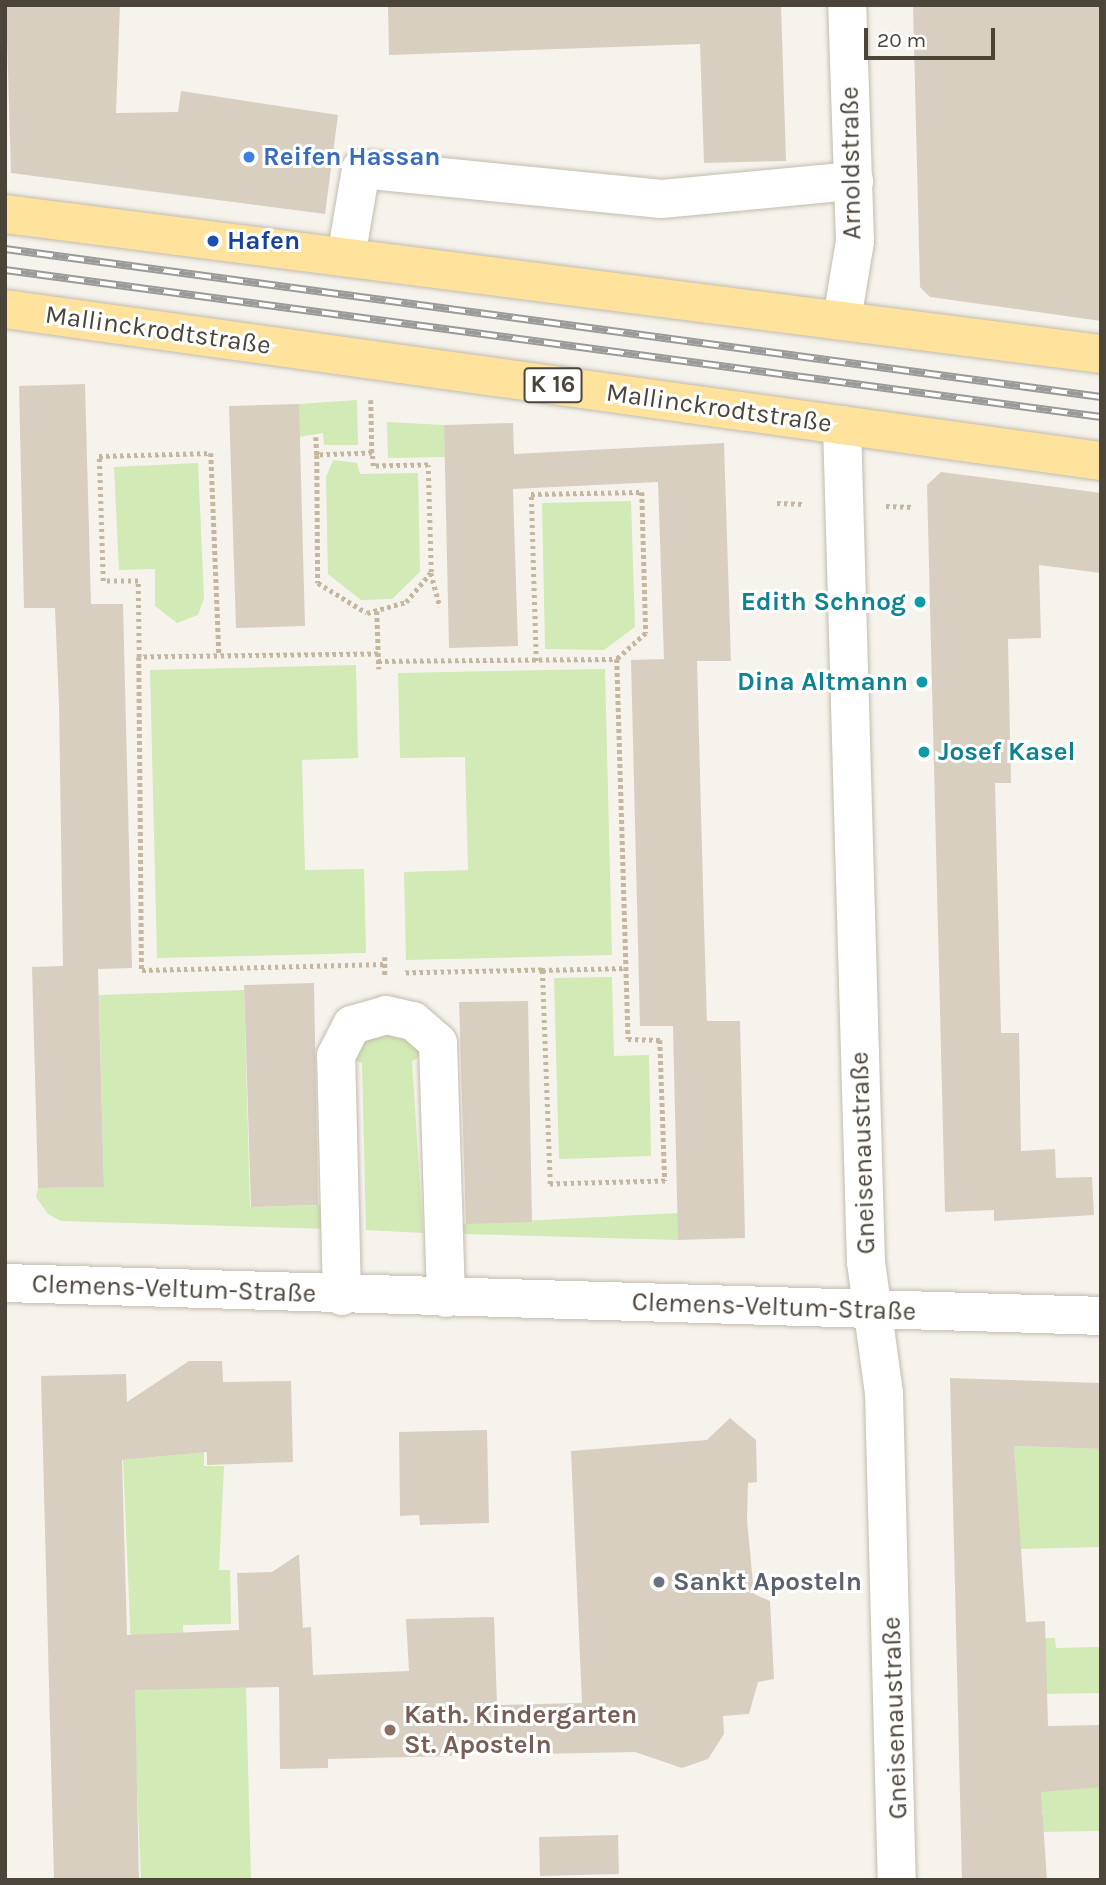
<!DOCTYPE html>
<meta charset="utf-8">
<style>
body{margin:0}
#map{position:relative;width:1106px;height:1885px;overflow:hidden;background:#f6f3ec;font-family:Karla,sans-serif}
div>[style]{position:absolute}
.green>*{inset:0;background:#d2eab5}
.building>*{inset:0;background:#d8cfc1}
.path>*{height:4.5px;margin-top:-2.25px;transform-origin:0;background:repeating-linear-gradient(90deg,#c4b79f 0 3.5px,transparent 0 7px)}
.roads{filter:drop-shadow(0 0 2px #c2bbae) drop-shadow(0 0 2px #c2bbae)}
.minor>*{height:38px;margin:-19px;padding:0 19px;transform-origin:19px;border-radius:19px;background:#fff}
.major>*{height:38px;margin:-19px;padding:0 19px;transform-origin:19px;border-radius:19px;background:#ffe39c}
.rail>*{height:8px;margin-top:-4px;transform-origin:0;background:repeating-linear-gradient(90deg,#fff 0 16px,#9a9a9a 0 32px);box-sizing:border-box;border-block:2px solid #9a9a9a}
.dots>*{width:19px;height:19px;translate:-50% -50%;box-sizing:border-box;border:4px solid #fff;border-radius:50%}
span{translate:-50% -50%;white-space:nowrap;text-align:center;line-height:1.15;-webkit-text-stroke:6px #fff;paint-order:stroke}
.shield-label span{padding:2px 5px;background:#fff;border:2px solid;border-radius:5px;-webkit-text-stroke-width:0}
.shield-label{font-size:24px;color:#4b4439;font-weight:700}
.shop-label{font-size:26px;color:#366cbe;font-weight:700}
.left{translate:0 -50%;text-align:left}
.street-label{font-size:26px;color:#4b4439}
.transit-label{font-size:26px;color:#164399;font-weight:700}
.culture-label{font-size:26px;color:#0d838f;font-weight:700}
.right{translate:-100% -50%;text-align:right}
.worship-label{font-size:26px;color:#5b616d;font-weight:700}
.education-label{font-size:26px;color:#785e54;font-weight:700}
.frame{position:absolute;inset:0;border:7px solid #4b4439;pointer-events:none}
.scale{position:absolute;left:864px;top:28px;width:131px;height:32px;box-sizing:border-box;border:4px solid #4b4439;border-top:0;padding-left:9px;font-size:21px;line-height:24px;white-space:nowrap;color:#4b4439;-webkit-text-stroke:5px #fff;paint-order:stroke}
</style>
<div id="map">
<div class="green">
<div style="clip-path:polygon(357px 400px,358px 445px,324px 445px,323px 433px,299px 437px,299px 404px)"></div>
<div style="clip-path:polygon(387px 422px,444px 425px,445px 457px,388px 458px)"></div>
<div style="clip-path:polygon(333px 460px,357px 463px,360px 474px,418px 473px,420px 572px,392px 599px,361px 600px,328px 574px,326px 477px)"></div>
<div style="clip-path:polygon(198px 463px,204px 598px,198px 615px,177px 623px,155px 606px,155px 569px,119px 570px,114px 467px)"></div>
<div style="clip-path:polygon(631px 501px,635px 627px,604px 650px,545px 649px,542px 503px)"></div>
<div style="clip-path:polygon(356px 665px,358px 758px,302px 760px,305px 870px,364px 869px,366px 953px,157px 958px,150px 670px)"></div>
<div style="clip-path:polygon(605px 669px,612px 955px,406px 960px,404px 872px,468px 870px,465px 757px,400px 758px,398px 673px)"></div>
<div style="clip-path:polygon(612px 977px,614px 1056px,649px 1055px,651px 1156px,559px 1159px,554px 978px)"></div>
<div style="clip-path:polygon(244px 990px,250px 1207px,325px 1205px,328px 1229px,61px 1221px,48px 1214px,36px 1197px,38px 1188px,104px 1187px,99px 995px)"></div>
<div style="clip-path:polygon(393px 1029px,427px 1052px,412px 1061px,423px 1233px,366px 1230px,362px 1063px,345px 1056px,350px 1047px)"></div>
<div style="clip-path:polygon(678px 1213px,678px 1240px,464px 1234px,463px 1224px)"></div>
<div style="clip-path:polygon(1014px 1446px,1101px 1449px,1101px 1547px,1019px 1549px)"></div>
<div style="clip-path:polygon(204px 1452px,204px 1466px,224px 1466px,219px 1570px,230px 1570px,231px 1624px,183px 1625px,185px 1688px,246px 1688px,251px 1880px,141px 1880px,123px 1460px)"></div>
<div style="clip-path:polygon(1039px 1638px,1055px 1638px,1056px 1648px,1101px 1647px,1101px 1693px,1041px 1694px)"></div>
<div style="clip-path:polygon(1052px 1787px,1101px 1787px,1101px 1831px,1036px 1832px,1043px 1812px,1037px 1793px)"></div>
</div>
<div class="building">
<div style="clip-path:polygon(6px 5px,120px 5px,116px 113px,178px 112px,181px 91px,338px 115px,325px 214px,11px 173px)"></div>
<div style="clip-path:polygon(388px 5px,781px 5px,786px 161px,704px 163px,700px 44px,389px 55px)"></div>
<div style="clip-path:polygon(913px 5px,1101px 5px,1101px 321px,930px 297px,920px 287px)"></div>
<div style="clip-path:polygon(85px 384px,91px 604px,123px 604px,132px 968px,98px 969px,104px 1187px,38px 1188px,32px 967px,63px 966px,59px 704px,55px 608px,24px 608px,19px 386px)"></div>
<div style="clip-path:polygon(299px 404px,305px 626px,236px 628px,229px 406px)"></div>
<div style="clip-path:polygon(513px 423px,514px 454px,724px 443px,731px 661px,697px 661px,704px 924px,707px 1021px,740px 1021px,745px 1238px,678px 1240px,673px 1026px,640px 1026px,631px 660px,664px 659px,658px 482px,513px 489px,518px 646px,449px 648px,444px 425px)"></div>
<div style="clip-path:polygon(941px 472px,1101px 493px,1101px 573px,1039px 565px,1041px 638px,1008px 639px,1011px 783px,995px 783px,1001px 1033px,1019px 1033px,1021px 1151px,1055px 1149px,1056px 1178px,1092px 1177px,1094px 1215px,994px 1221px,994px 1210px,945px 1212px,927px 485px)"></div>
<div style="clip-path:polygon(314px 983px,318px 1205px,251px 1207px,244px 985px)"></div>
<div style="clip-path:polygon(528px 1001px,532px 1222px,466px 1224px,459px 1002px)"></div>
<div style="clip-path:polygon(189px 1361px,222px 1361px,223px 1382px,291px 1381px,293px 1462px,207px 1465px,207px 1452px,122px 1460px,127px 1635px,239px 1630px,237px 1573px,272px 1572px,299px 1554px,303px 1628px,311px 1627px,313px 1675px,409px 1671px,406px 1619px,494px 1617px,497px 1705px,582px 1703px,571px 1451px,707px 1440px,730px 1418px,756px 1440px,757px 1482px,748px 1483px,747px 1520px,754px 1594px,770px 1601px,774px 1679px,758px 1682px,749px 1714px,723px 1716px,724px 1734px,708px 1759px,682px 1768px,635px 1752px,537px 1754px,536px 1744px,452px 1747px,452px 1756px,328px 1759px,328px 1768px,280px 1769px,279px 1687px,135px 1690px,139px 1880px,54px 1880px,41px 1376px,126px 1374px,127px 1402px)"></div>
<div style="clip-path:polygon(950px 1378px,1101px 1383px,1101px 1449px,1014px 1446px,1026px 1622px,1045px 1621px,1048px 1726px,1101px 1725px,1101px 1787px,1041px 1792px,1047px 1880px,962px 1880px)"></div>
<div style="clip-path:polygon(487px 1430px,489px 1523px,420px 1525px,419px 1515px,400px 1516px,399px 1432px)"></div>
<div style="clip-path:polygon(618px 1835px,619px 1874px,540px 1876px,539px 1837px)"></div>
</div>
<div class="path">
<div style="left:371px;top:400px;width:53px;rotate:88.9deg"></div>
<div style="left:372px;top:453px;width:55px;rotate:177.9deg"></div>
<div style="left:317px;top:455px;width:128px;rotate:89.6deg"></div>
<div style="left:318px;top:583px;width:57px;rotate:31.5deg"></div>
<div style="left:367px;top:613px;width:41px;rotate:-15.8deg"></div>
<div style="left:406px;top:602px;width:39px;rotate:-50deg"></div>
<div style="left:431px;top:572px;width:107px;rotate:-91.6deg"></div>
<div style="left:428px;top:465px;width:55px;rotate:179deg"></div>
<div style="left:373px;top:466px;width:13px;rotate:-94deg"></div>
<div style="left:316px;top:437px;width:18px;rotate:87deg"></div>
<div style="left:777px;top:503px;width:27px;rotate:2deg"></div>
<div style="left:886px;top:506px;width:28px;rotate:2deg"></div>
<div style="left:431px;top:573px;width:35px;rotate:75deg"></div>
<div style="left:377px;top:611px;width:58px;rotate:88deg"></div>
<div style="left:378px;top:654px;width:239px;rotate:179.3deg"></div>
<div style="left:139px;top:657px;width:313px;rotate:89.5deg"></div>
<div style="left:142px;top:970px;width:243px;rotate:-1.4deg"></div>
<div style="left:139px;top:657px;width:76px;rotate:-90.8deg"></div>
<div style="left:138px;top:581px;width:35px;rotate:180deg"></div>
<div style="left:103px;top:581px;width:125px;rotate:-91.8deg"></div>
<div style="left:99px;top:456px;width:112px;rotate:-1.5deg"></div>
<div style="left:211px;top:453px;width:203px;rotate:87.7deg"></div>
<div style="left:378px;top:661px;width:239px;rotate:-0.5deg"></div>
<div style="left:617px;top:659px;width:380px;rotate:88.3deg"></div>
<div style="left:628px;top:1039px;width:32px;rotate:2deg"></div>
<div style="left:660px;top:1040px;width:141px;rotate:88deg"></div>
<div style="left:665px;top:1181px;width:115px;rotate:178.5deg"></div>
<div style="left:550px;top:1184px;width:214px;rotate:-92.1deg"></div>
<div style="left:542px;top:970px;width:140px;rotate:178.8deg"></div>
<div style="left:536px;top:661px;width:167px;rotate:-91.7deg"></div>
<div style="left:531px;top:494px;width:111px;rotate:-1deg"></div>
<div style="left:642px;top:492px;width:141px;rotate:88.4deg"></div>
<div style="left:646px;top:633px;width:39px;rotate:138deg"></div>
<div style="left:385px;top:957px;width:19px;rotate:90deg"></div>
<div style="left:542px;top:970px;width:84px;rotate:-1.4deg"></div>
</div>
<div class="roads">
<div class="minor">
<div style="left:346px;top:257px;width:89px;rotate:-80.3deg"></div>
<div style="left:361px;top:169px;width:302px;rotate:5.7deg"></div>
<div style="left:662px;top:199px;width:193px;rotate:-5.4deg"></div>
<div style="left:842px;top:319px;width:79px;rotate:-80.5deg"></div>
<div style="left:855px;top:241px;width:236px;rotate:-91.9deg"></div>
<div style="left:842px;top:425px;width:837px;rotate:88.36deg"></div>
<div style="left:866px;top:1262px;width:132px;rotate:82.2deg"></div>
<div style="left:884px;top:1393px;width:487px;rotate:88.5deg"></div>
<div style="left:5px;top:1283px;width:1096px;rotate:1.72deg"></div>
<div style="left:342px;top:1296px;width:240px;rotate:-91.4deg"></div>
<div style="left:336px;top:1056px;width:35px;rotate:-63deg"></div>
<div style="left:352px;top:1025px;width:35px;rotate:-16deg"></div>
<div style="left:386px;top:1015px;width:28px;rotate:13deg"></div>
<div style="left:413px;top:1021px;width:33px;rotate:41deg"></div>
<div style="left:438px;top:1043px;width:255px;rotate:88.2deg"></div>
</div>
<div class="major">
<div style="left:5px;top:214px;width:1105px;rotate:7.28deg"></div>
<div style="left:5px;top:309px;width:1106px;rotate:7.9deg"></div>
</div>
</div>
<div class="rail">
<div style="left:5px;top:249px;width:1106px;rotate:7.69deg"></div>
<div style="left:5px;top:270px;width:1106px;rotate:7.64deg"></div>
</div>
<div class="dots">
<div style="left:249px;top:157px;background:#3f7fe0"></div>
<div style="left:213px;top:241px;background:#1a4fb4"></div>
<div style="left:920px;top:602px;background:#0f9aa8"></div>
<div style="left:922px;top:682px;background:#0f9aa8"></div>
<div style="left:924px;top:752px;background:#0f9aa8"></div>
<div style="left:659px;top:1582px;background:#6b7280"></div>
<div style="left:390px;top:1730px;background:#8d6e63"></div>
</div>
<div class="shield-label">
<span style="left:553px;top:385px">K 16</span>
</div>
<div class="shop-label">
<span class="left" style="left:263px;top:157px">Reifen Hassan</span>
</div>
<div class="street-label">
<span style="left:851px;top:163px;rotate:-91deg">Arnoldstraße</span>
<span style="left:158px;top:330px;rotate:8deg">Mallinckrodtstraße</span>
<span style="left:719px;top:408px;rotate:8deg">Mallinckrodtstraße</span>
<span style="left:863px;top:1153px;rotate:-92deg">Gneisenaustraße</span>
<span style="left:174px;top:1289px;rotate:2deg">Clemens-Veltum-Straße</span>
<span style="left:774px;top:1307px;rotate:2deg">Clemens-Veltum-Straße</span>
<span style="left:895px;top:1718px;rotate:-92deg">Gneisenaustraße</span>
</div>
<div class="transit-label">
<span class="left" style="left:227px;top:241px">Hafen</span>
</div>
<div class="culture-label">
<span class="right" style="left:906px;top:602px">Edith Schnog</span>
<span class="right" style="left:908px;top:682px">Dina Altmann</span>
<span class="left" style="left:938px;top:752px">Josef Kasel</span>
</div>
<div class="worship-label">
<span class="left" style="left:673px;top:1582px">Sankt Aposteln</span>
</div>
<div class="education-label">
<span class="left" style="left:404px;top:1730px">Kath. Kindergarten<br>St. Aposteln</span>
</div>
<div class="frame"></div>
<div class="scale">20 m</div>
</div>
